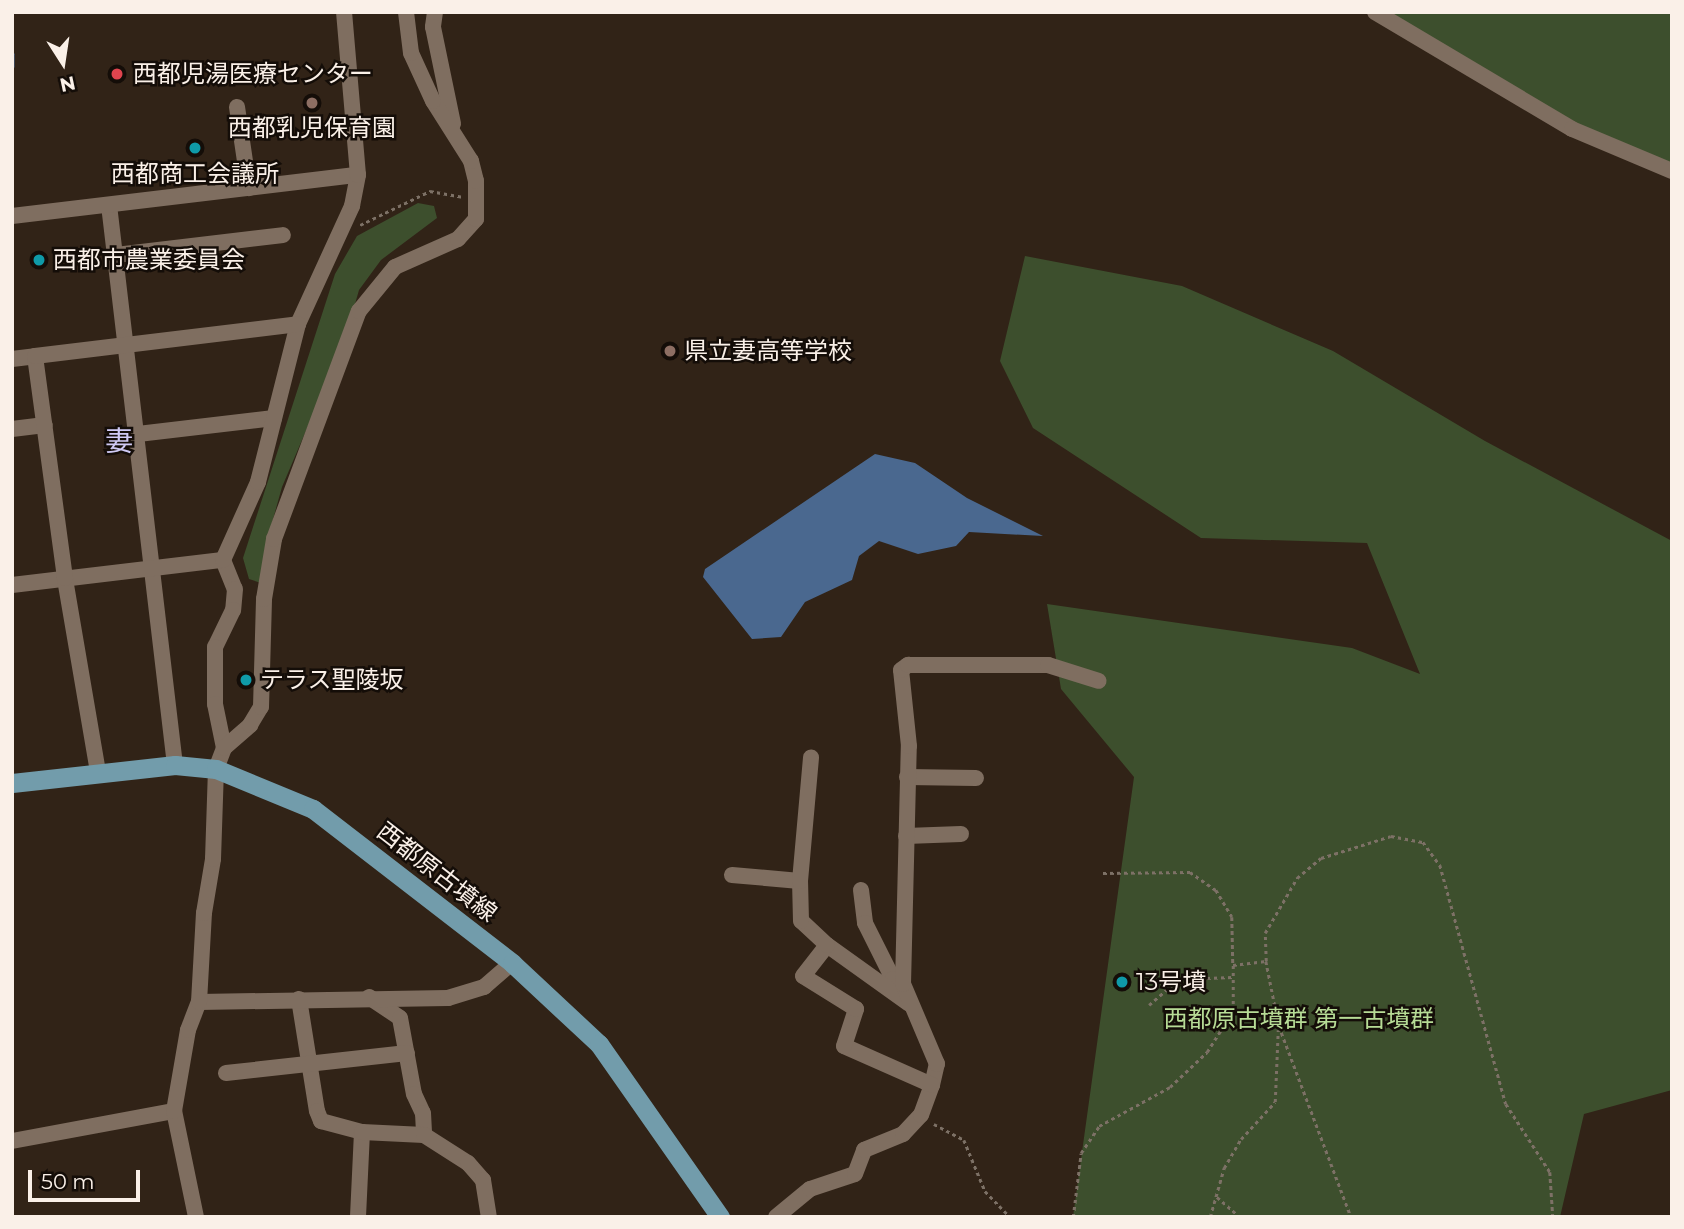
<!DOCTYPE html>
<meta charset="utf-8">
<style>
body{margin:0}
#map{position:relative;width:1684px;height:1229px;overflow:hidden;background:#312317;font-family:Montserrat,"Noto Sans JP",sans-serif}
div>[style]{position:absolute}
.green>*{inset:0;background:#3d4f2d}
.water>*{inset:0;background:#4a688f}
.stream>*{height:4.5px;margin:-2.25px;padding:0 2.25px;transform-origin:2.25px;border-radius:2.25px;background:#4a688f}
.path>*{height:2.5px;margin-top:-1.25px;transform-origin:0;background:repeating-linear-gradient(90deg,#7d7166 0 3.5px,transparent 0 7px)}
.minor>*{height:16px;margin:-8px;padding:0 8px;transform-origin:8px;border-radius:8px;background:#7f6e60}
.major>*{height:19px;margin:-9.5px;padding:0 9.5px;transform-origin:9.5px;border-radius:9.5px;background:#729cab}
.dots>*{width:19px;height:19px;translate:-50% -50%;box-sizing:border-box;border:4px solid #140d08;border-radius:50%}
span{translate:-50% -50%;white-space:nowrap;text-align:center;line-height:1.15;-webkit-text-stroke:5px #140d08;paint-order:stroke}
.poi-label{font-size:24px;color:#faf0e8}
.left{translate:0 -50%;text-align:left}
.street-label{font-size:24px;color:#faf0e8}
.park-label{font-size:24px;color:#b7dc96}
.quarter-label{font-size:28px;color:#cfc9f4}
.frame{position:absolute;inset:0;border:14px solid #faf0e8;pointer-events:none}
.north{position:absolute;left:28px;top:28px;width:70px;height:70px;-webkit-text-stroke:5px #140d08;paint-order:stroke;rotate:168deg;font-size:19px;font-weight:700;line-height:28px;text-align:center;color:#faf0e8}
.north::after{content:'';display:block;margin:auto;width:24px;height:32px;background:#faf0e8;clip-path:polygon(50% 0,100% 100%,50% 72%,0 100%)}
.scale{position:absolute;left:28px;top:1170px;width:112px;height:32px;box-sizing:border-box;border:4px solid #faf0e8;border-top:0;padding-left:9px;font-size:21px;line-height:24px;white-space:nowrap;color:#faf0e8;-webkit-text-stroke:5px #140d08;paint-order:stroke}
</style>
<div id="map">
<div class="green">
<div style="clip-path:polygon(1375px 12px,1672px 12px,1672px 171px,1648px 162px)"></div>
<div style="clip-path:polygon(418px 203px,434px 206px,437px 218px,381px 260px,359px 290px,345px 339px,282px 487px,265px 548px,261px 583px,249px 579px,243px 558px,335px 274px,357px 236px)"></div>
<div style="clip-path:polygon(1025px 256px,1182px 286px,1333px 351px,1485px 441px,1672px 541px,1672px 1090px,1584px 1114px,1560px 1217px,1073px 1217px,1134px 777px,1061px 689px,1047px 604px,1352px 648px,1420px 674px,1367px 543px,1201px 538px,1033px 428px,1000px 361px)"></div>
</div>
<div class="water">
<div style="clip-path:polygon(875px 454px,915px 463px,967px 498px,1043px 536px,969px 532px,956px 546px,918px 554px,879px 541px,859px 556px,852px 580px,805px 602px,781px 637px,752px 639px,703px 577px,705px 569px)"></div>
</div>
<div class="stream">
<div style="left:12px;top:54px;width:12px;rotate:90deg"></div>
</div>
<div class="path">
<div style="left:360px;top:225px;width:78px;rotate:-25.9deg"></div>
<div style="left:430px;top:191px;width:34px;rotate:10deg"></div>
<div style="left:1103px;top:873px;width:87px;rotate:-0.7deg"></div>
<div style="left:1190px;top:872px;width:32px;rotate:35deg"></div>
<div style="left:1216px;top:890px;width:31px;rotate:59deg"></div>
<div style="left:1232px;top:917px;width:48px;rotate:88.8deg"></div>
<div style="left:1266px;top:961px;width:28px;rotate:-92deg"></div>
<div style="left:1265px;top:933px;width:64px;rotate:-59.8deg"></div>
<div style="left:1297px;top:878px;width:31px;rotate:-40deg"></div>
<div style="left:1321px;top:858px;width:73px;rotate:-17.4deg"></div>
<div style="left:1391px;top:836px;width:33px;rotate:11deg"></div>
<div style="left:1423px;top:842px;width:29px;rotate:54deg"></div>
<div style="left:1440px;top:865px;width:248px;rotate:74.6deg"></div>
<div style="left:1506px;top:1104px;width:81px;rotate:57.1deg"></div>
<div style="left:1550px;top:1172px;width:45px;rotate:86.2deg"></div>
<div style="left:1149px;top:1005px;width:40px;rotate:-41deg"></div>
<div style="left:1179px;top:979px;width:54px;rotate:-2.1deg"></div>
<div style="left:934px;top:1124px;width:34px;rotate:28deg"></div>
<div style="left:964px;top:1140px;width:55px;rotate:67.6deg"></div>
<div style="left:985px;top:1191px;width:36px;rotate:46deg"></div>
<div style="left:1217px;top:1197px;width:30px;rotate:41deg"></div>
<div style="left:1073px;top:1217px;width:64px;rotate:-82.9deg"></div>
<div style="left:1081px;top:1153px;width:32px;rotate:-56deg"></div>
<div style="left:1099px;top:1126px;width:81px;rotate:-28.8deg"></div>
<div style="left:1170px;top:1087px;width:51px;rotate:-43.4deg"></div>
<div style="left:1207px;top:1052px;width:49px;rotate:-57.6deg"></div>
<div style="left:1233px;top:1011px;width:46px;rotate:-90deg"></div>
<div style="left:1233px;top:965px;width:33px;rotate:-7deg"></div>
<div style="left:1266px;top:961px;width:66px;rotate:78.7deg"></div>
<div style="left:1279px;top:1026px;width:204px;rotate:69.3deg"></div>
<div style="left:1210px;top:1217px;width:51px;rotate:-74.1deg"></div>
<div style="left:1224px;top:1168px;width:34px;rotate:-60deg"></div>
<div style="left:1241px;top:1139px;width:50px;rotate:-47.4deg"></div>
<div style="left:1275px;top:1102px;width:72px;rotate:-87.6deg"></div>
</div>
<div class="minor">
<div style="left:435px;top:12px;width:15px;rotate:98deg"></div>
<div style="left:433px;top:27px;width:99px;rotate:78.3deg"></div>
<div style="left:1375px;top:12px;width:229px;rotate:30.7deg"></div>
<div style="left:1572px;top:129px;width:108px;rotate:22.8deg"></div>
<div style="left:237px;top:107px;width:82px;rotate:81.6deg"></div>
<div style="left:109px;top:205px;width:564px;rotate:83.28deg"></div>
<div style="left:12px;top:216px;width:348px;rotate:-6.8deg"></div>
<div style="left:116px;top:255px;width:168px;rotate:-6.8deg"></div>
<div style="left:12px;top:359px;width:23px;rotate:-7deg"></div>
<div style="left:12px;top:429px;width:33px;rotate:-7deg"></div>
<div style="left:138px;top:434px;width:137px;rotate:-6.7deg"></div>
<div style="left:223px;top:560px;width:31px;rotate:68deg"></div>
<div style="left:235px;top:589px;width:21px;rotate:95deg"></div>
<div style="left:233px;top:610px;width:41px;rotate:115.9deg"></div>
<div style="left:215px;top:647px;width:57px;rotate:90deg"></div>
<div style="left:215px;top:704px;width:45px;rotate:78.4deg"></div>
<div style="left:12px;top:585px;width:212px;rotate:-6.8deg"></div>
<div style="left:223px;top:560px;width:85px;rotate:-65.8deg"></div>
<div style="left:258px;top:482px;width:163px;rotate:-75.8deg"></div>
<div style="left:298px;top:324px;width:130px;rotate:-65.4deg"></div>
<div style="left:352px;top:206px;width:32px;rotate:-79deg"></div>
<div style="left:358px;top:175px;width:164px;rotate:-94.9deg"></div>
<div style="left:98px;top:772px;width:197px;rotate:-99.7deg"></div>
<div style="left:65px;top:578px;width:224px;rotate:-97.7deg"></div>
<div style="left:35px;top:356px;width:265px;rotate:-6.9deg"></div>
<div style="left:907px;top:777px;width:69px;rotate:0.8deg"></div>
<div style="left:906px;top:836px;width:55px;rotate:-2.1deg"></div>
<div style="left:732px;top:875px;width:68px;rotate:5deg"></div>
<div style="left:861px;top:890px;width:33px;rotate:83deg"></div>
<div style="left:865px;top:923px;width:63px;rotate:63.4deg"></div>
<div style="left:893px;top:979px;width:11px;rotate:27deg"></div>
<div style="left:827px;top:945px;width:100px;rotate:35.6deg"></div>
<div style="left:369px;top:997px;width:37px;rotate:34deg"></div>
<div style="left:400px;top:1018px;width:77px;rotate:79.6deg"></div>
<div style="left:414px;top:1094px;width:21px;rotate:65deg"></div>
<div style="left:423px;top:1113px;width:22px;rotate:87deg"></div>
<div style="left:299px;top:999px;width:113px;rotate:80.9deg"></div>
<div style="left:317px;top:1111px;width:11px;rotate:68deg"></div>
<div style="left:321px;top:1121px;width:42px;rotate:15deg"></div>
<div style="left:362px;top:1132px;width:85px;rotate:92.7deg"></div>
<div style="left:199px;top:1002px;width:249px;rotate:-0.9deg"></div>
<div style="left:448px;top:998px;width:38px;rotate:-17deg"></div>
<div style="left:484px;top:987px;width:37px;rotate:-41deg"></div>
<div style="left:226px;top:1073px;width:182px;rotate:-6.3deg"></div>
<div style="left:932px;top:1085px;width:22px;rotate:-77deg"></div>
<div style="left:937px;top:1064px;width:87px;rotate:-113deg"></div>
<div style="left:903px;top:984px;width:238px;rotate:-88.6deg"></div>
<div style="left:909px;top:746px;width:76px;rotate:-96deg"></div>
<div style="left:901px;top:670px;width:9px;rotate:-36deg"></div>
<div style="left:908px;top:665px;width:140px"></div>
<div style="left:1048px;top:665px;width:53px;rotate:17.4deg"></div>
<div style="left:362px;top:1132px;width:62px;rotate:2.8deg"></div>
<div style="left:424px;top:1135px;width:52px;rotate:32.5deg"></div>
<div style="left:468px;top:1163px;width:23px;rotate:49deg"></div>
<div style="left:483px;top:1180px;width:37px;rotate:81deg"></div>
<div style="left:12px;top:1141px;width:165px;rotate:-10.5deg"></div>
<div style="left:196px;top:1217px;width:108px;rotate:-101.7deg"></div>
<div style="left:174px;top:1111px;width:82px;rotate:-80.2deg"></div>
<div style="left:188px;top:1030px;width:30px;rotate:-69deg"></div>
<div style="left:199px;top:1002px;width:89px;rotate:-86.8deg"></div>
<div style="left:204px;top:913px;width:55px;rotate:-80.5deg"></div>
<div style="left:213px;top:859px;width:90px;rotate:-88.1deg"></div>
<div style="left:216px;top:769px;width:22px;rotate:-69deg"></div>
<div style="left:224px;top:748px;width:35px;rotate:-41deg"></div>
<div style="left:250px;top:725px;width:21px;rotate:-59deg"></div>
<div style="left:261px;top:707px;width:108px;rotate:-88.4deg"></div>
<div style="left:264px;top:599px;width:61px;rotate:-80.5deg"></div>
<div style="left:274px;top:539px;width:243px;rotate:-69.6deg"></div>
<div style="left:359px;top:311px;width:57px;rotate:-50.7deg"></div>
<div style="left:395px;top:267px;width:69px;rotate:-24deg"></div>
<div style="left:458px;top:239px;width:27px;rotate:-48deg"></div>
<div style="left:476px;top:219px;width:38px;rotate:-90deg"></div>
<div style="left:476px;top:181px;width:21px;rotate:-104deg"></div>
<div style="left:471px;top:161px;width:71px;rotate:-122.3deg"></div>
<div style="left:433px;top:101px;width:53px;rotate:-114.6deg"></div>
<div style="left:411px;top:53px;width:41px;rotate:-97deg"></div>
<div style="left:776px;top:1217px;width:44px;rotate:-39.5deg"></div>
<div style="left:810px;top:1189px;width:47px;rotate:-18.4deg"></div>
<div style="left:855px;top:1174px;width:26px;rotate:-69deg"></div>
<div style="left:864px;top:1150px;width:42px;rotate:-22.3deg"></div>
<div style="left:903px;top:1134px;width:26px;rotate:-47deg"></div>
<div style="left:921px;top:1115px;width:32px;rotate:-70deg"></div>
<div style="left:932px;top:1085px;width:96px;rotate:-156.1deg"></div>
<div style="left:844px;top:1046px;width:39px;rotate:-72deg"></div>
<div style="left:856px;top:1009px;width:62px;rotate:-148.1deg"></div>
<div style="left:803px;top:976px;width:39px;rotate:-52deg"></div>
<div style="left:827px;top:945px;width:35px;rotate:-137deg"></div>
<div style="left:801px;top:921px;width:40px;rotate:-91.4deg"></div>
<div style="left:800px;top:881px;width:124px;rotate:-84.9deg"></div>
</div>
<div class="major">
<div style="left:12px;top:783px;width:164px;rotate:-6.3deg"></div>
<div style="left:175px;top:765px;width:41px;rotate:5.6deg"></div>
<div style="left:216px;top:769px;width:105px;rotate:22.4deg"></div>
<div style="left:313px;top:809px;width:252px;rotate:37.7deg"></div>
<div style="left:512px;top:963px;width:119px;rotate:43deg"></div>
<div style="left:599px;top:1044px;width:211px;rotate:55deg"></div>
</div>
<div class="dots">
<div style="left:117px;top:74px;background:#e0444e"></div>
<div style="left:312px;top:103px;background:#8d6e63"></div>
<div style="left:195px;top:148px;background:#0f9aa8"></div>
<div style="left:39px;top:260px;background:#0f9aa8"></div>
<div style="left:670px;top:351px;background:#8d6e63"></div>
<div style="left:246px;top:680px;background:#0f9aa8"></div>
<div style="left:1122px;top:982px;background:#0f9aa8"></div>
</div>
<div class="poi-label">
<span class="left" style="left:133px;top:74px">西都児湯医療センター</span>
<span style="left:312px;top:128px">西都乳児保育園</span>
<span style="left:195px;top:174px">西都商工会議所</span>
<span class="left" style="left:53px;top:260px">西都市農業委員会</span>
<span class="left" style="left:684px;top:351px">県立妻高等学校</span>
<span class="left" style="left:260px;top:680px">テラス聖陵坂</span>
<span class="left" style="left:1136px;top:982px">13号墳</span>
</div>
<div class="street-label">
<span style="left:437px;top:872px;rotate:38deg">西都原古墳線</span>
</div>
<div class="park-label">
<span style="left:1299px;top:1019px">西都原古墳群 第一古墳群</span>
</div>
<div class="quarter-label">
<span style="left:119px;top:441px">妻</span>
</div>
<div class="frame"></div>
<div class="north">N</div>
<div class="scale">50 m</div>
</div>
